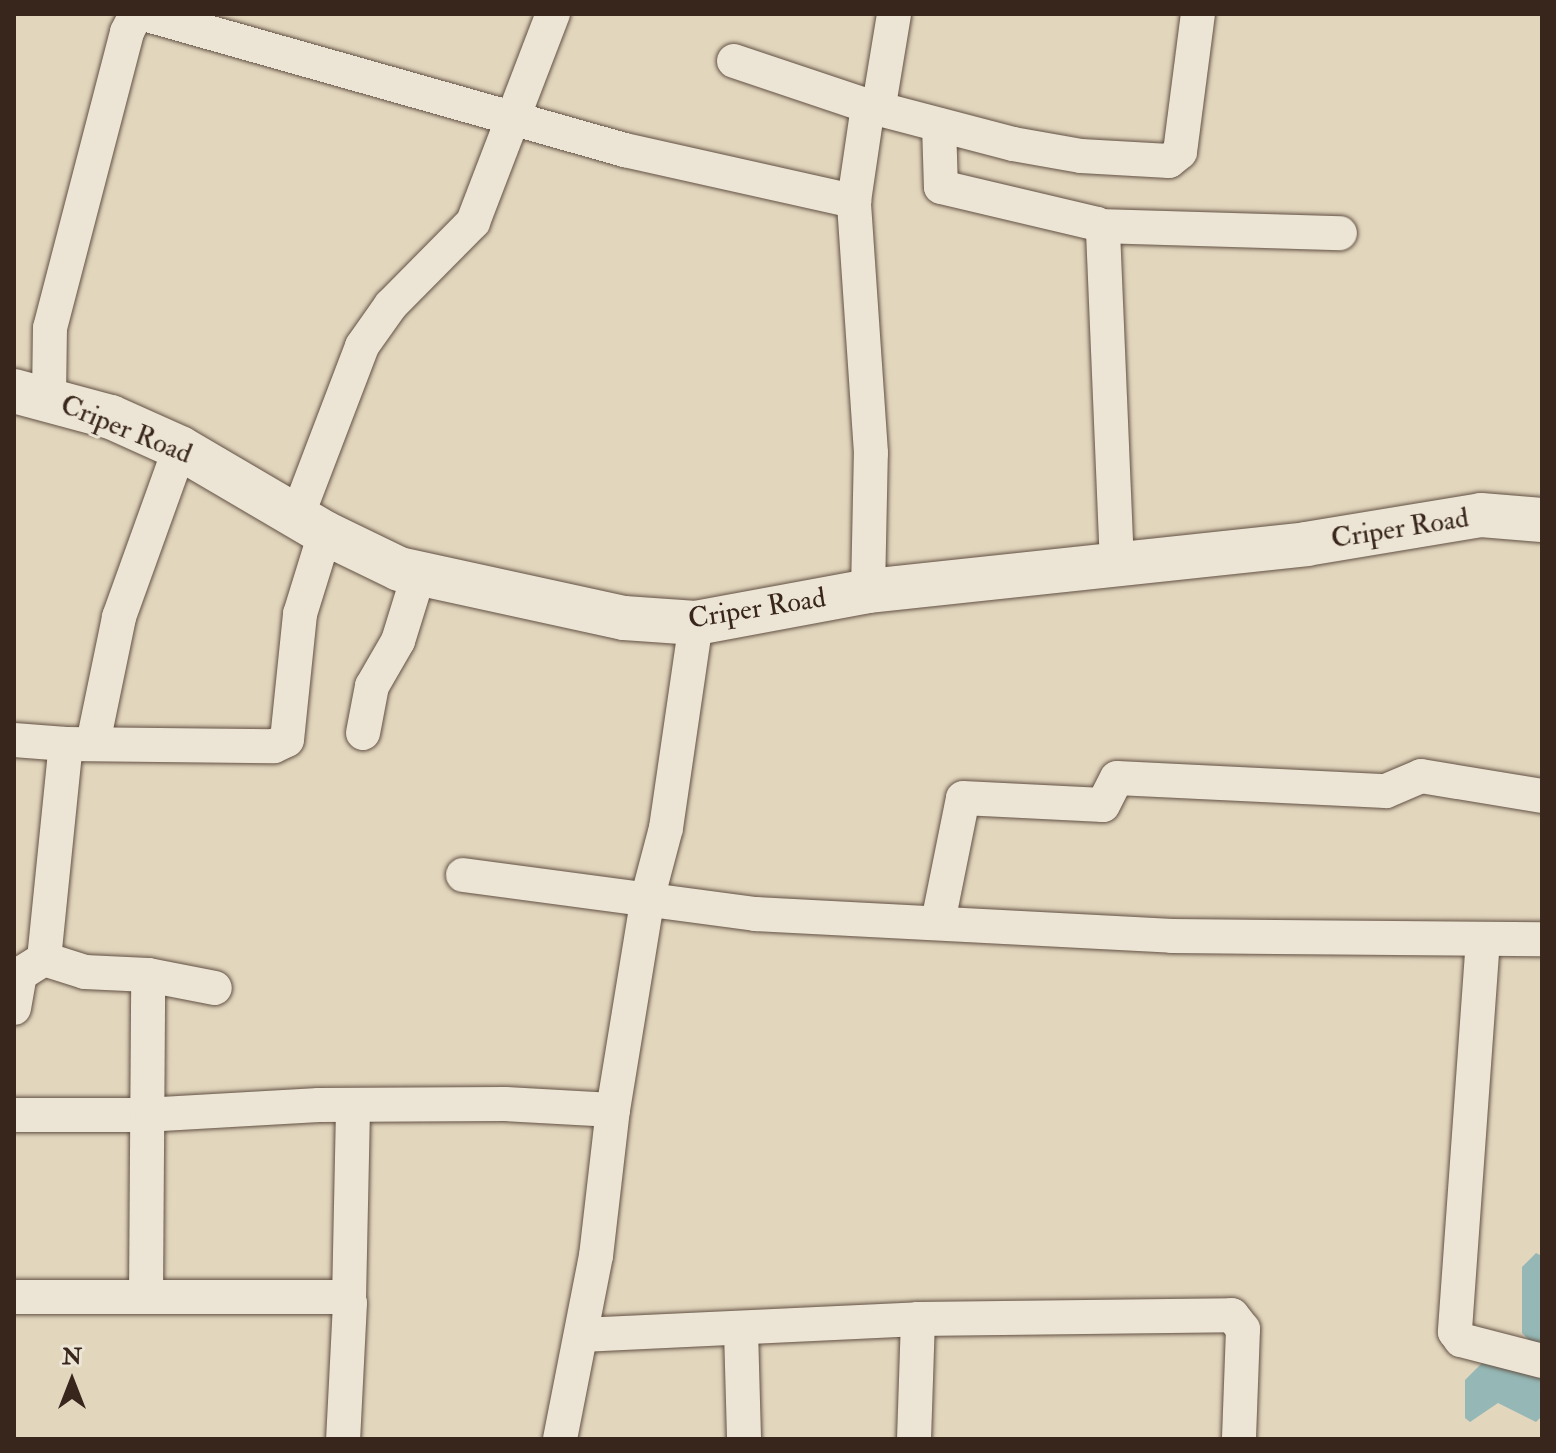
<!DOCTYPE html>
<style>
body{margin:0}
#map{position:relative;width:1556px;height:1453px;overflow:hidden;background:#e2d6bd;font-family:"IM FELL Double Pica",serif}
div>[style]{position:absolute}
.water>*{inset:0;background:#95b8b6}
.roads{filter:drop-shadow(0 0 2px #625144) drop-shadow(0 0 2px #625144)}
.minor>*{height:34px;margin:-17px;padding:0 17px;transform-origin:17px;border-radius:17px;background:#ece4d4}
.secondary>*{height:44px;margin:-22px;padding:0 22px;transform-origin:22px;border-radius:22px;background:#ece4d4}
span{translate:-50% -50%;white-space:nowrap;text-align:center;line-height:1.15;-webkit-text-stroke:6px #ece4d4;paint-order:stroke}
.street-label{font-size:28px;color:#38251c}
.frame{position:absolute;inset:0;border:16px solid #38251c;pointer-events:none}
.north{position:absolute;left:32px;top:1341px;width:80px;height:80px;-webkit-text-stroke:6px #ece4d4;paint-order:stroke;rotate:0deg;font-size:22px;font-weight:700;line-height:32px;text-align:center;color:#38251c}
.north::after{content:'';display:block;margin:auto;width:28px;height:36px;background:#38251c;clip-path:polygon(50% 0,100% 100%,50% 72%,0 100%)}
</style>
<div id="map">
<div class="water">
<div style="clip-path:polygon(1536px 1253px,1542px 1256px,1542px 1416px,1536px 1422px,1498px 1403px,1470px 1422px,1465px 1418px,1465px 1380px,1489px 1356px,1540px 1351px,1522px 1333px,1522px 1267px)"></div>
</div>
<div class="roads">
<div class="minor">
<div style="left:734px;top:61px;width:141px;rotate:18.6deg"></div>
<div style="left:879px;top:105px;width:92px;rotate:-80.6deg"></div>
<div style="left:939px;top:125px;width:62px;rotate:88.2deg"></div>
<div style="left:941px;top:187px;width:160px;rotate:13.3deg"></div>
<div style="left:1097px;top:224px;width:9px;rotate:49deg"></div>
<div style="left:1103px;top:231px;width:332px;rotate:87.6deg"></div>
<div style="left:1099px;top:226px;width:241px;rotate:1.7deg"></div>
<div style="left:49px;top:398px;width:70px;rotate:-89.2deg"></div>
<div style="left:50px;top:328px;width:306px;rotate:-75.4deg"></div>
<div style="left:127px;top:32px;width:13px;rotate:-63deg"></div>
<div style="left:133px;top:20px;width:13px;rotate:-29deg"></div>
<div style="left:144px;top:14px;width:500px;rotate:15.8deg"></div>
<div style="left:625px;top:150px;width:235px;rotate:12.6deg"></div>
<div style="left:298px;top:514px;width:180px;rotate:-69.1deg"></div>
<div style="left:362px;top:346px;width:50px;rotate:-54.7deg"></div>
<div style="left:391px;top:305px;width:117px;rotate:-45.3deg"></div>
<div style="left:473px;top:222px;width:223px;rotate:-69deg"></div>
<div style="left:868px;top:591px;width:138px;rotate:-88.8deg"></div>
<div style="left:871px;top:453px;width:253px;rotate:-93.9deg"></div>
<div style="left:854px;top:201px;width:96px;rotate:-81.6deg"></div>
<div style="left:868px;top:106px;width:150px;rotate:14.7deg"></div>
<div style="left:1013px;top:144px;width:69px;rotate:10deg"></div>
<div style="left:1081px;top:156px;width:88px;rotate:3.3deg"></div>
<div style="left:1169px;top:161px;width:14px;rotate:-39deg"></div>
<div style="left:1180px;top:152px;width:139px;rotate:-82.6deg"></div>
<div style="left:363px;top:733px;width:48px;rotate:-79.2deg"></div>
<div style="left:372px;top:686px;width:52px;rotate:-60deg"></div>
<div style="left:398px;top:641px;width:71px;rotate:-72.8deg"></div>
<div style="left:14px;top:740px;width:52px;rotate:4.4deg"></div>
<div style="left:93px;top:743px;width:129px;rotate:-78.3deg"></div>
<div style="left:119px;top:617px;width:180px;rotate:-70.2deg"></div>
<div style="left:463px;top:875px;width:295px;rotate:7.6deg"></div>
<div style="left:755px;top:914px;width:418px;rotate:3deg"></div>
<div style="left:1172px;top:936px;width:370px;rotate:0.5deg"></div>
<div style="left:938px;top:922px;width:126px;rotate:-78.6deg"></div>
<div style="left:963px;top:798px;width:140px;rotate:2.9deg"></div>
<div style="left:1103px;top:805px;width:30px;rotate:-63deg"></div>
<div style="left:1117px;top:778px;width:269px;rotate:2.8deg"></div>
<div style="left:1386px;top:791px;width:38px;rotate:-23deg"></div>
<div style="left:1421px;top:776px;width:123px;rotate:9.4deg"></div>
<div style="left:1483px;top:939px;width:394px;rotate:94.1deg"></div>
<div style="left:1455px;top:1332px;width:10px;rotate:53deg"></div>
<div style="left:1461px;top:1340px;width:84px;rotate:14.5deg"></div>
<div style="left:44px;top:959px;width:43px;rotate:17.6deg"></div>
<div style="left:85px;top:972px;width:63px;rotate:2.7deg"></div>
<div style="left:148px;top:975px;width:68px;rotate:11deg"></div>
<div style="left:14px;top:1008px;width:35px;rotate:-80deg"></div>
<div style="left:20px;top:974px;width:28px;rotate:-32deg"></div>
<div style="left:44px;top:959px;width:216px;rotate:-84.2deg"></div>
<div style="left:66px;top:744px;width:208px;rotate:0.6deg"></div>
<div style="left:274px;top:746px;width:14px;rotate:-25deg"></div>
<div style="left:287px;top:740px;width:127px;rotate:-84.1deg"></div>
<div style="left:300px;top:614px;width:85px;rotate:-72.8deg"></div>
<div style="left:14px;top:1115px;width:130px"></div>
<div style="left:144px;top:1115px;width:175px;rotate:-3.3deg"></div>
<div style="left:319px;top:1105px;width:186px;rotate:-0.3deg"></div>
<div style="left:505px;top:1104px;width:108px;rotate:3.2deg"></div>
<div style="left:146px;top:1296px;width:321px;rotate:-89.6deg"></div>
<div style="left:14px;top:1297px;width:332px"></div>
<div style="left:346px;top:1297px;width:7px;rotate:56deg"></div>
<div style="left:350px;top:1303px;width:136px;rotate:92.9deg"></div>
<div style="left:349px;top:1300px;width:195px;rotate:-88.8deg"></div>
<div style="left:918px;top:1319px;width:314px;rotate:-0.7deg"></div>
<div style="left:1232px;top:1315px;width:18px;rotate:52deg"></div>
<div style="left:1243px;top:1329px;width:110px;rotate:92.1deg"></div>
<div style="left:741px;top:1330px;width:109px;rotate:88.4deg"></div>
<div style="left:582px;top:1335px;width:336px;rotate:-2.7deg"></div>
<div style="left:918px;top:1319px;width:120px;rotate:91.9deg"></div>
<div style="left:560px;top:1439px;width:187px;rotate:-78.9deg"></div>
<div style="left:596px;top:1256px;width:147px;rotate:-83.4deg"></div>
<div style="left:613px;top:1110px;width:217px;rotate:-80.7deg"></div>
<div style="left:648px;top:896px;width:70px;rotate:-75.2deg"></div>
<div style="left:666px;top:828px;width:207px;rotate:-81.7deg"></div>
</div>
<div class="secondary">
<div style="left:14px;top:391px;width:100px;rotate:15deg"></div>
<div style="left:111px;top:417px;width:76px;rotate:24.2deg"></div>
<div style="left:180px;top:448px;width:168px;rotate:30.4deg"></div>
<div style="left:325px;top:533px;width:82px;rotate:25.9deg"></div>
<div style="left:399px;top:569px;width:230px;rotate:12.3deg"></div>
<div style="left:624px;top:618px;width:72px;rotate:4deg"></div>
<div style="left:696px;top:623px;width:175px;rotate:-10.5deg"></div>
<div style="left:868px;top:591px;width:441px;rotate:-6.1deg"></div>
<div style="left:1306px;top:544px;width:177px;rotate:-9.4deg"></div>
<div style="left:1481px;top:515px;width:61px;rotate:4.7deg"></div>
</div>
</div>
<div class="street-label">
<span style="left:126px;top:430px;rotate:22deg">Criper Road</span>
<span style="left:1400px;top:529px;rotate:-9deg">Criper Road</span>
<span style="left:757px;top:609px;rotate:-9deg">Criper Road</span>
</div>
<div class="frame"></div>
<div class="north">N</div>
</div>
